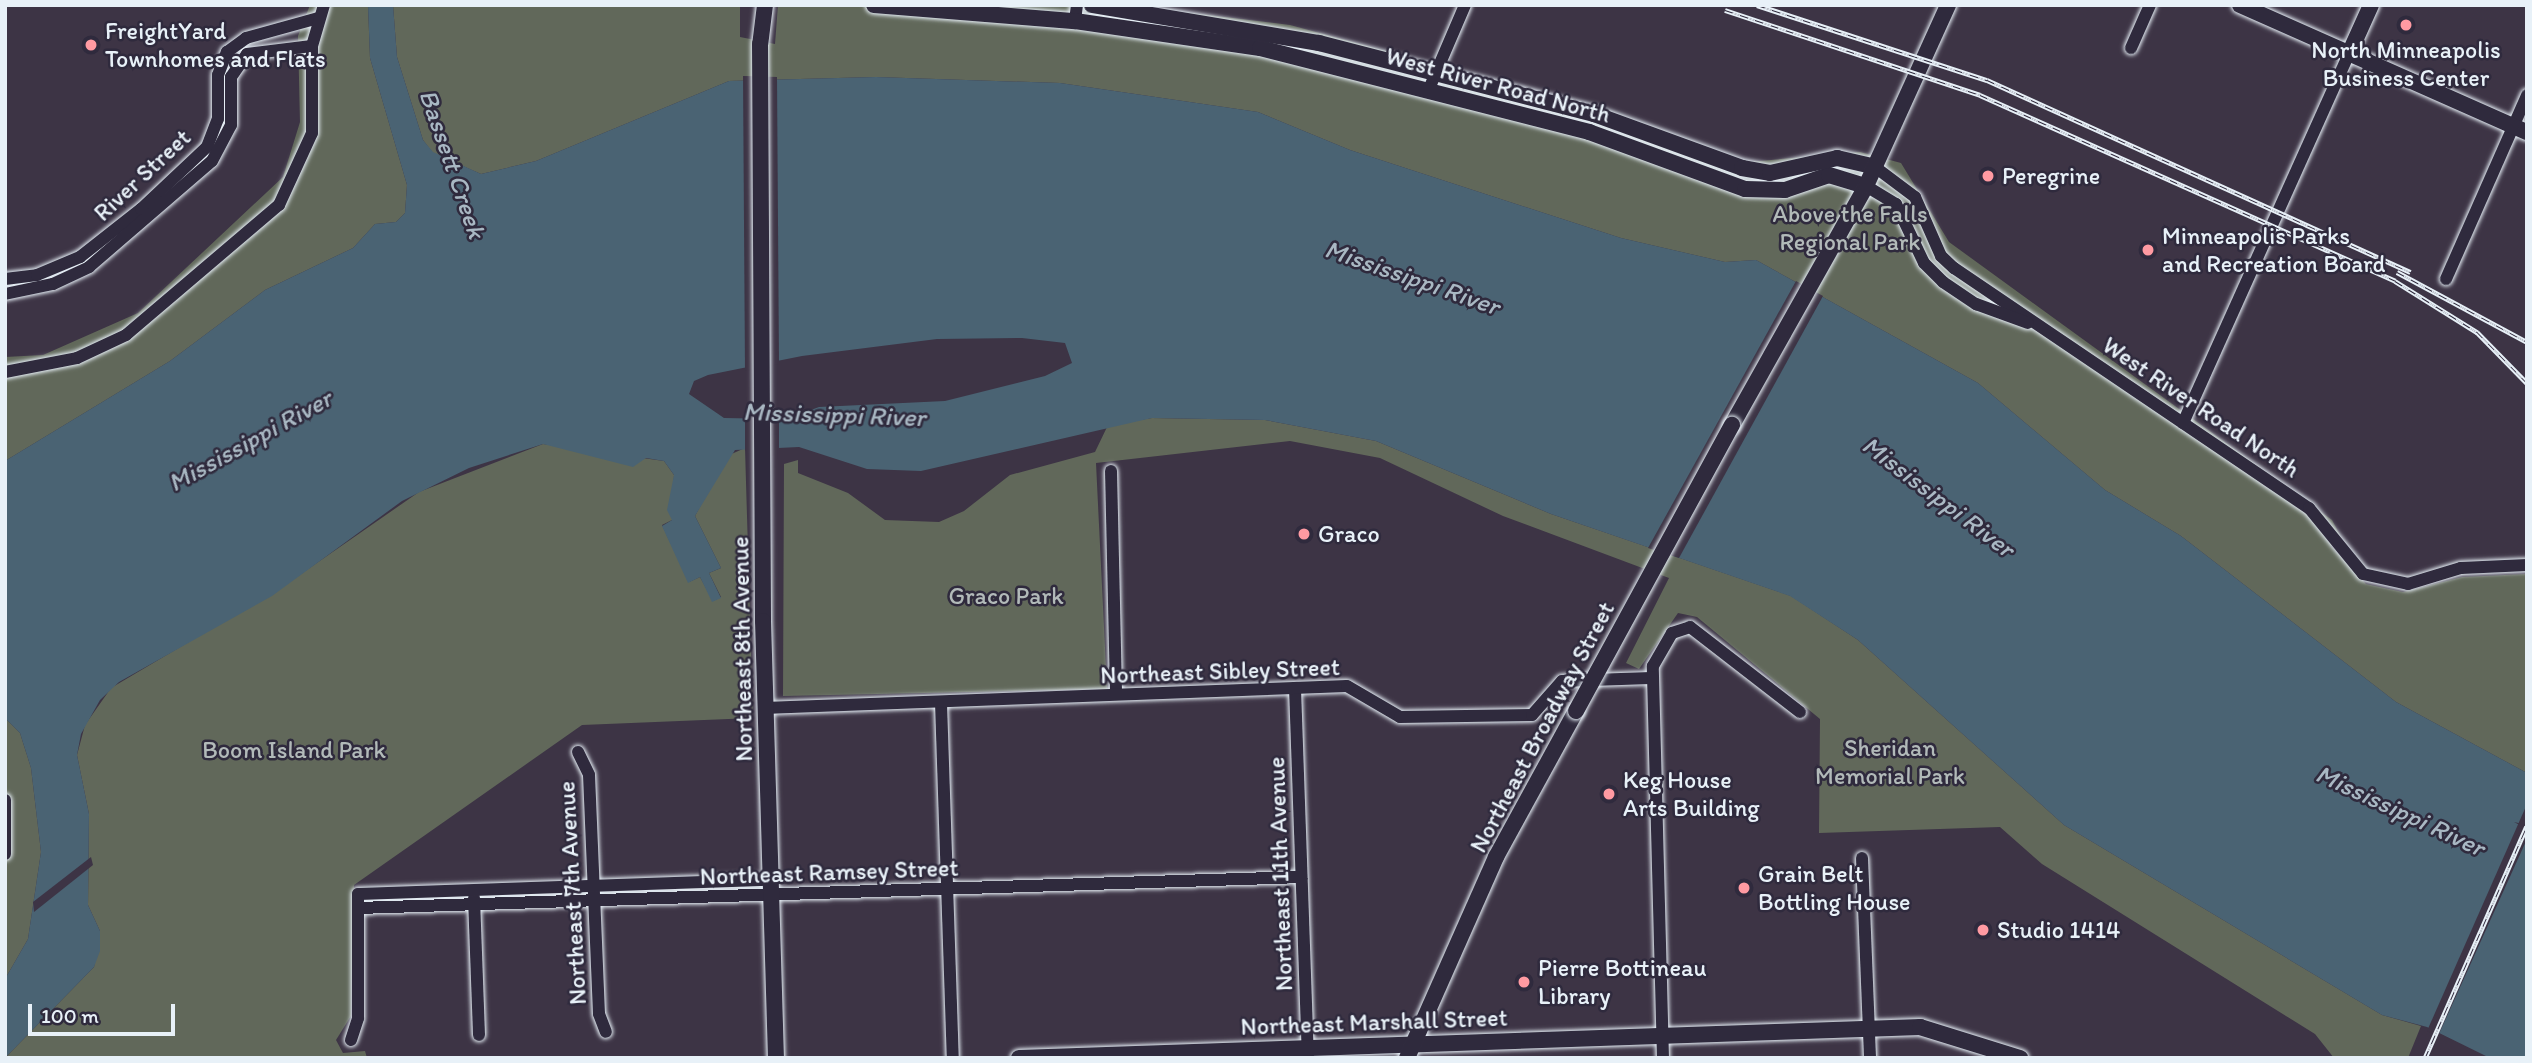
<!DOCTYPE html>
<style>
body{margin:0}
#map{position:relative;width:2532px;height:1063px;overflow:hidden;background:#3d3445;font-family:Itim,sans-serif}
div>[style]{position:absolute}
.green>*{inset:0;background:#61685a}
.water>*{inset:0;background:#4a6373}
.pier>*{inset:0;background:#3d3445}
.roads{filter:drop-shadow(0 0 2px #e8f1f8) drop-shadow(0 0 2px #e8f1f8)}
.street>*{height:12px;margin:-6px;padding:0 6px;transform-origin:6px;border-radius:6px;background:#2f2a3d}
.secondary>*{height:16px;margin:-8px;padding:0 8px;transform-origin:8px;border-radius:8px;background:#2f2a3d}
.rail>*{height:5px;margin-top:-2.5px;transform-origin:0;background:repeating-linear-gradient(90deg,#2f2a3d 0 8px,#e8f1f8 0 16px);box-sizing:border-box;border-block:2px solid #e8f1f8}
.bridges{filter:drop-shadow(0 0 2px #e8f1f8) drop-shadow(0 0 2px #e8f1f8)}
.secondary-bridge>*{height:16px;margin:-8px;padding:0 8px;transform-origin:8px;border-radius:8px;background:#2f2a3d}
.dots>*{width:19px;height:19px;translate:-50% -50%;box-sizing:border-box;border:4px solid #2f2a3d;border-radius:50%}
span{translate:-50% -50%;white-space:nowrap;text-align:center;line-height:1.15;-webkit-text-stroke:5px #2f2a3d;paint-order:stroke}
.poi-label{font-size:24px;color:#e8f1f8}
.left{translate:0 -50%;text-align:left}
.street-label{font-size:24px;color:#e8f1f8}
.park-label{font-size:24px;color:#b2bab9}
.water-label{font-size:26px;color:#a9b8c3;font-style:italic}
.frame{position:absolute;inset:0;border:7px solid #e8f1f8;pointer-events:none}
.scale{position:absolute;left:28px;top:1004px;width:147px;height:32px;box-sizing:border-box;border:4px solid #e8f1f8;border-top:0;padding-left:9px;font-size:21px;line-height:24px;white-space:nowrap;color:#e8f1f8;-webkit-text-stroke:5px #2f2a3d;paint-order:stroke}
</style>
<div id="map">
<div class="green">
<div style="clip-path:polygon(310px 5px,368px 5px,370px 58px,407px 185px,405px 213px,396px 222px,375px 224px,353px 248px,265px 290px,170px 361px,5px 461px,5px 357px,43px 355px,138px 313px,283px 177px,300px 122px,298px 36px)"></div>
<div style="clip-path:polygon(393px 5px,740px 5px,740px 37px,775px 44px,778px 5px,1124px 5px,1290px 25px,1596px 108px,1748px 162px,1860px 152px,1901px 163px,1949px 242px,2332px 520px,2342px 539px,2331px 546px,2366px 584px,2403px 592px,2462px 577px,2526px 574px,2527px 773px,2396px 702px,2181px 536px,2105px 490px,1978px 383px,1756px 260px,1725px 262px,1621px 238px,1350px 150px,1258px 112px,1060px 83px,876px 77px,729px 81px,536px 161px,481px 174px,433px 153px,423px 140px,397px 57px)"></div>
<div style="clip-path:polygon(1152px 418px,1265px 420px,1376px 441px,1551px 514px,1791px 596px,1858px 640px,2064px 825px,2382px 1015px,2421px 1026px,2408px 1058px,2334px 1058px,2315px 1034px,2042px 864px,2000px 827px,1819px 833px,1820px 719px,1697px 617px,1678px 613px,1639px 669px,1626px 663px,1669px 578px,1503px 516px,1380px 458px,1290px 441px,1096px 463px,1107px 689px,783px 696px,784px 464px,798px 460px,798px 473px,848px 493px,885px 520px,939px 522px,964px 511px,1010px 475px,1095px 452px,1108px 425px)"></div>
<div style="clip-path:polygon(543px 444px,664px 461px,674px 475px,672px 520px,662px 525px,689px 582px,700px 577px,713px 601px,721px 597px,709px 573px,721px 568px,695px 516px,727px 456px,745px 448px,753px 718px,582px 725px,354px 885px,351px 1016px,336px 1040px,343px 1053px,365px 1051px,367px 1058px,5px 1058px,94px 967px,100px 931px,88px 905px,89px 814px,77px 755px,85px 725px,111px 688px,288px 583px,419px 492px)"></div>
<div style="clip-path:polygon(5px 718px,20px 733px,31px 768px,41px 852px,28px 939px,5px 979px)"></div>
</div>
<div class="water">
<div style="clip-path:polygon(evenodd,368px 5px,393px 5px,397px 57px,423px 140px,433px 152px,481px 174px,536px 161px,729px 81px,876px 77px,1060px 83px,1258px 112px,1350px 150px,1621px 238px,1725px 262px,1756px 260px,1978px 383px,2105px 490px,2181px 536px,2396px 702px,2527px 773px,2527px 825px,2514px 822px,2527px 829px,2527px 1058px,2490px 1058px,2427px 1027px,2382px 1015px,2064px 825px,1858px 640px,1790px 596px,1551px 514px,1376px 441px,1265px 420px,1152px 418px,921px 471px,867px 469px,799px 447px,735px 450px,695px 516px,721px 568px,709px 573px,721px 598px,712px 602px,700px 577px,688px 583px,662px 526px,672px 520px,667px 510px,674px 475px,664px 461px,646px 458px,633px 467px,543px 444px,469px 468px,402px 501px,272px 596px,119px 682px,100px 700px,81px 734px,77px 755px,89px 814px,88px 905px,100px 931px,100px 951px,94px 967px,5px 1058px,5px 979px,28px 939px,41px 852px,31px 768px,20px 733px,5px 718px,5px 461px,170px 361px,265px 290px,353px 248px,375px 224px,396px 222px,405px 213px,407px 185px,370px 58px,368px 5px,1022px 338px,1065px 343px,1072px 363px,1045px 376px,945px 401px,819px 407px,787px 419px,724px 418px,689px 394px,694px 381px,708px 375px,802px 356px,937px 339px,1022px 338px)"></div>
</div>
<div class="pier">
<div style="clip-path:polygon(743px 76px,777px 77px,779px 364px,745px 371px)"></div>
<div style="clip-path:polygon(1796px 281px,1823px 296px,1679px 558px,1648px 548px)"></div>
<div style="clip-path:polygon(779px 416px,779px 451px,745px 451px,745px 417px)"></div>
<div style="clip-path:polygon(2527px 804px,2527px 839px,2438px 1036px,2427px 1031px)"></div>
<div style="clip-path:polygon(91px 857px,93px 865px,34px 912px,33px 902px)"></div>
</div>
<div class="roads">
<div class="street">
<div style="left:1075px;top:21px;width:16px;rotate:-83deg"></div>
<div style="left:2131px;top:48px;width:47px;rotate:-66.2deg"></div>
<div style="left:1429px;top:89px;width:91px;rotate:-66.8deg"></div>
<div style="left:1875px;top:167px;width:50px;rotate:36.9deg"></div>
<div style="left:1915px;top:197px;width:64px;rotate:66.2deg"></div>
<div style="left:1941px;top:256px;width:18px;rotate:43deg"></div>
<div style="left:1954px;top:268px;width:429px;rotate:34.1deg"></div>
<div style="left:2309px;top:508px;width:85px;rotate:50.7deg"></div>
<div style="left:2363px;top:574px;width:46px;rotate:12.5deg"></div>
<div style="left:2408px;top:584px;width:55px;rotate:-16.8deg"></div>
<div style="left:2461px;top:568px;width:66px;rotate:-2.6deg"></div>
<div style="left:1866px;top:186px;width:35px;rotate:31deg"></div>
<div style="left:1896px;top:204px;width:65px;rotate:64.6deg"></div>
<div style="left:1924px;top:263px;width:27px;rotate:45deg"></div>
<div style="left:1943px;top:282px;width:40px;rotate:34deg"></div>
<div style="left:1976px;top:304px;width:55px;rotate:20.1deg"></div>
<div style="left:5px;top:279px;width:32px;rotate:-7deg"></div>
<div style="left:37px;top:275px;width:47px;rotate:-22.7deg"></div>
<div style="left:80px;top:257px;width:78px;rotate:-38.2deg"></div>
<div style="left:141px;top:209px;width:91px;rotate:-43.2deg"></div>
<div style="left:207px;top:147px;width:30px;rotate:-69deg"></div>
<div style="left:218px;top:119px;width:44px;rotate:-90deg"></div>
<div style="left:218px;top:75px;width:25px;rotate:-69deg"></div>
<div style="left:227px;top:52px;width:24px;rotate:-36deg"></div>
<div style="left:246px;top:38px;width:75px;rotate:-15.5deg"></div>
<div style="left:2446px;top:279px;width:201px;rotate:-66.2deg"></div>
<div style="left:5px;top:294px;width:49px;rotate:-11.8deg"></div>
<div style="left:53px;top:284px;width:40px;rotate:-25deg"></div>
<div style="left:89px;top:267px;width:162px;rotate:-40.8deg"></div>
<div style="left:212px;top:161px;width:41px;rotate:-62.2deg"></div>
<div style="left:231px;top:125px;width:48px;rotate:-90deg"></div>
<div style="left:231px;top:77px;width:28px;rotate:-55deg"></div>
<div style="left:247px;top:54px;width:65px;rotate:-7deg"></div>
<div style="left:5px;top:372px;width:73px;rotate:-11deg"></div>
<div style="left:77px;top:358px;width:54px;rotate:-25.1deg"></div>
<div style="left:126px;top:335px;width:201px;rotate:-40.4deg"></div>
<div style="left:279px;top:205px;width:79px;rotate:-65.4deg"></div>
<div style="left:312px;top:133px;width:87px;rotate:-90deg"></div>
<div style="left:312px;top:46px;width:43px;rotate:-73.7deg"></div>
<div style="left:2183px;top:423px;width:405px;rotate:-65.8deg"></div>
<div style="left:1111px;top:471px;width:223px;rotate:88.7deg"></div>
<div style="left:1295px;top:688px;width:370px;rotate:88deg"></div>
<div style="left:941px;top:703px;width:355px;rotate:88.1deg"></div>
<div style="left:764px;top:708px;width:583px;rotate:-2.16deg"></div>
<div style="left:1347px;top:686px;width:61px;rotate:30.3deg"></div>
<div style="left:1400px;top:717px;width:132px;rotate:-0.9deg"></div>
<div style="left:1532px;top:715px;width:45px;rotate:-48.6deg"></div>
<div style="left:1562px;top:681px;width:89px;rotate:-1.9deg"></div>
<div style="left:578px;top:752px;width:25px;rotate:64deg"></div>
<div style="left:589px;top:775px;width:239px;rotate:87.6deg"></div>
<div style="left:599px;top:1014px;width:19px;rotate:69deg"></div>
<div style="left:5px;top:800px;width:54px;rotate:90deg"></div>
<div style="left:1862px;top:858px;width:200px;rotate:87.7deg"></div>
<div style="left:474px;top:898px;width:137px;rotate:87.9deg"></div>
<div style="left:358px;top:908px;width:944px;rotate:-1.88deg"></div>
<div style="left:351px;top:1040px;width:23px;rotate:-72deg"></div>
<div style="left:358px;top:1018px;width:124px;rotate:-90deg"></div>
<div style="left:358px;top:894px;width:411px;rotate:-2deg"></div>
<div style="left:1663px;top:1058px;width:392px;rotate:-91.5deg"></div>
<div style="left:1653px;top:666px;width:38px;rotate:-60deg"></div>
<div style="left:1672px;top:633px;width:19px;rotate:-18deg"></div>
<div style="left:1690px;top:627px;width:139px;rotate:37.7deg"></div>
</div>
<div class="secondary">
<div style="left:765px;top:5px;width:39px;rotate:97deg"></div>
<div style="left:760px;top:44px;width:577px;rotate:89.7deg"></div>
<div style="left:763px;top:621px;width:437px;rotate:88.3deg"></div>
<div style="left:874px;top:5px;width:202px;rotate:4.6deg"></div>
<div style="left:1075px;top:21px;width:187px;rotate:8.3deg"></div>
<div style="left:1260px;top:48px;width:340px;rotate:14.3deg"></div>
<div style="left:1589px;top:132px;width:166px;rotate:20.1deg"></div>
<div style="left:1745px;top:189px;width:40px;rotate:1.4deg"></div>
<div style="left:1785px;top:190px;width:46px;rotate:-18.8deg"></div>
<div style="left:1829px;top:175px;width:39px;rotate:17deg"></div>
<div style="left:1092px;top:5px;width:230px;rotate:9.5deg"></div>
<div style="left:1319px;top:43px;width:284px;rotate:14.5deg"></div>
<div style="left:1594px;top:114px;width:158px;rotate:20deg"></div>
<div style="left:1742px;top:168px;width:28px;rotate:10deg"></div>
<div style="left:1770px;top:173px;width:69px;rotate:-12.6deg"></div>
<div style="left:1837px;top:158px;width:39px;rotate:13deg"></div>
<div style="left:2240px;top:5px;width:314px;rotate:23.9deg"></div>
<div style="left:2349px;top:54px;width:54px;rotate:-65.8deg"></div>
<div style="left:1732px;top:425px;width:274px;rotate:-60.7deg"></div>
<div style="left:1866px;top:186px;width:199px;rotate:-65.6deg"></div>
<div style="left:1019px;top:1058px;width:902px;rotate:-1.97deg"></div>
<div style="left:1920px;top:1027px;width:105px;rotate:17.2deg"></div>
<div style="left:1407px;top:1058px;width:220px;rotate:-66.1deg"></div>
<div style="left:1496px;top:857px;width:166px;rotate:-61.3deg"></div>
</div>
</div>
<div class="rail">
<div style="left:1757px;top:5px;width:242px;rotate:18.1deg"></div>
<div style="left:1987px;top:80px;width:465px;rotate:24.4deg"></div>
<div style="left:1725px;top:10px;width:269px;rotate:18.4deg"></div>
<div style="left:1980px;top:95px;width:455px;rotate:24.1deg"></div>
<div style="left:2395px;top:281px;width:97px;rotate:31.9deg"></div>
<div style="left:2477px;top:332px;width:71px;rotate:45.6deg"></div>
<div style="left:2397px;top:272px;width:148px;rotate:28.3deg"></div>
<div style="left:2425px;top:1058px;width:253px;rotate:-66.3deg"></div>
</div>
<div class="bridges">
<div class="secondary-bridge">
<div style="left:1576px;top:711px;width:326px;rotate:-61.4deg"></div>
</div>
</div>
<div class="dots">
<div style="left:2406px;top:25px;background:#ff9aa2"></div>
<div style="left:91px;top:45px;background:#ff9aa2"></div>
<div style="left:1988px;top:176px;background:#ff9aa2"></div>
<div style="left:2148px;top:250px;background:#ff9aa2"></div>
<div style="left:1304px;top:534px;background:#ff9aa2"></div>
<div style="left:1609px;top:794px;background:#ff9aa2"></div>
<div style="left:1744px;top:888px;background:#ff9aa2"></div>
<div style="left:1983px;top:930px;background:#ff9aa2"></div>
<div style="left:1524px;top:982px;background:#ff9aa2"></div>
</div>
<div class="poi-label">
<span class="left" style="left:105px;top:45px">FreightYard<br>Townhomes and Flats</span>
<span style="left:2406px;top:64px">North Minneapolis<br>Business Center</span>
<span class="left" style="left:2002px;top:176px">Peregrine</span>
<span class="left" style="left:2162px;top:250px">Minneapolis Parks<br>and Recreation Board</span>
<span class="left" style="left:1318px;top:534px">Graco</span>
<span class="left" style="left:1623px;top:794px">Keg House<br>Arts Building</span>
<span class="left" style="left:1758px;top:888px">Grain Belt<br>Bottling House</span>
<span class="left" style="left:1997px;top:930px">Studio 1414</span>
<span class="left" style="left:1538px;top:982px">Pierre Bottineau<br>Library</span>
</div>
<div class="street-label">
<span style="left:1498px;top:85px;rotate:15deg">West River Road North</span>
<span style="left:142px;top:175px;rotate:-43deg">River Street</span>
<span style="left:2201px;top:407px;rotate:34deg">West River Road North</span>
<span style="left:742px;top:649px;rotate:-91deg">Northeast 8th Avenue</span>
<span style="left:1220px;top:671px;rotate:-2deg">Northeast Sibley Street</span>
<span style="left:1542px;top:727px;rotate:-62deg">Northeast Broadway Street</span>
<span style="left:829px;top:872px;rotate:-2deg">Northeast Ramsey Street</span>
<span style="left:1280px;top:874px;rotate:-92deg">Northeast 11th Avenue</span>
<span style="left:572px;top:893px;rotate:-93deg">Northeast 7th Avenue</span>
<span style="left:1374px;top:1022px;rotate:-2deg">Northeast Marshall Street</span>
</div>
<div class="park-label">
<span style="left:1850px;top:228px">Above the Falls<br>Regional Park</span>
<span style="left:1006px;top:596px">Graco Park</span>
<span style="left:1890px;top:762px">Sheridan<br>Memorial Park</span>
<span style="left:294px;top:750px">Boom Island Park</span>
</div>
<div class="water-label">
<span style="left:452px;top:164px;rotate:71deg">Bassett Creek</span>
<span style="left:1412px;top:278px;rotate:19deg">Mississippi River</span>
<span style="left:834px;top:415px;rotate:2deg">Mississippi River</span>
<span style="left:250px;top:441px;rotate:-29deg">Mississippi River</span>
<span style="left:1938px;top:497px;rotate:37deg">Mississippi River</span>
<span style="left:2400px;top:811px;rotate:25deg">Mississippi River</span>
</div>
<div class="frame"></div>
<div class="scale">100 m</div>
</div>
